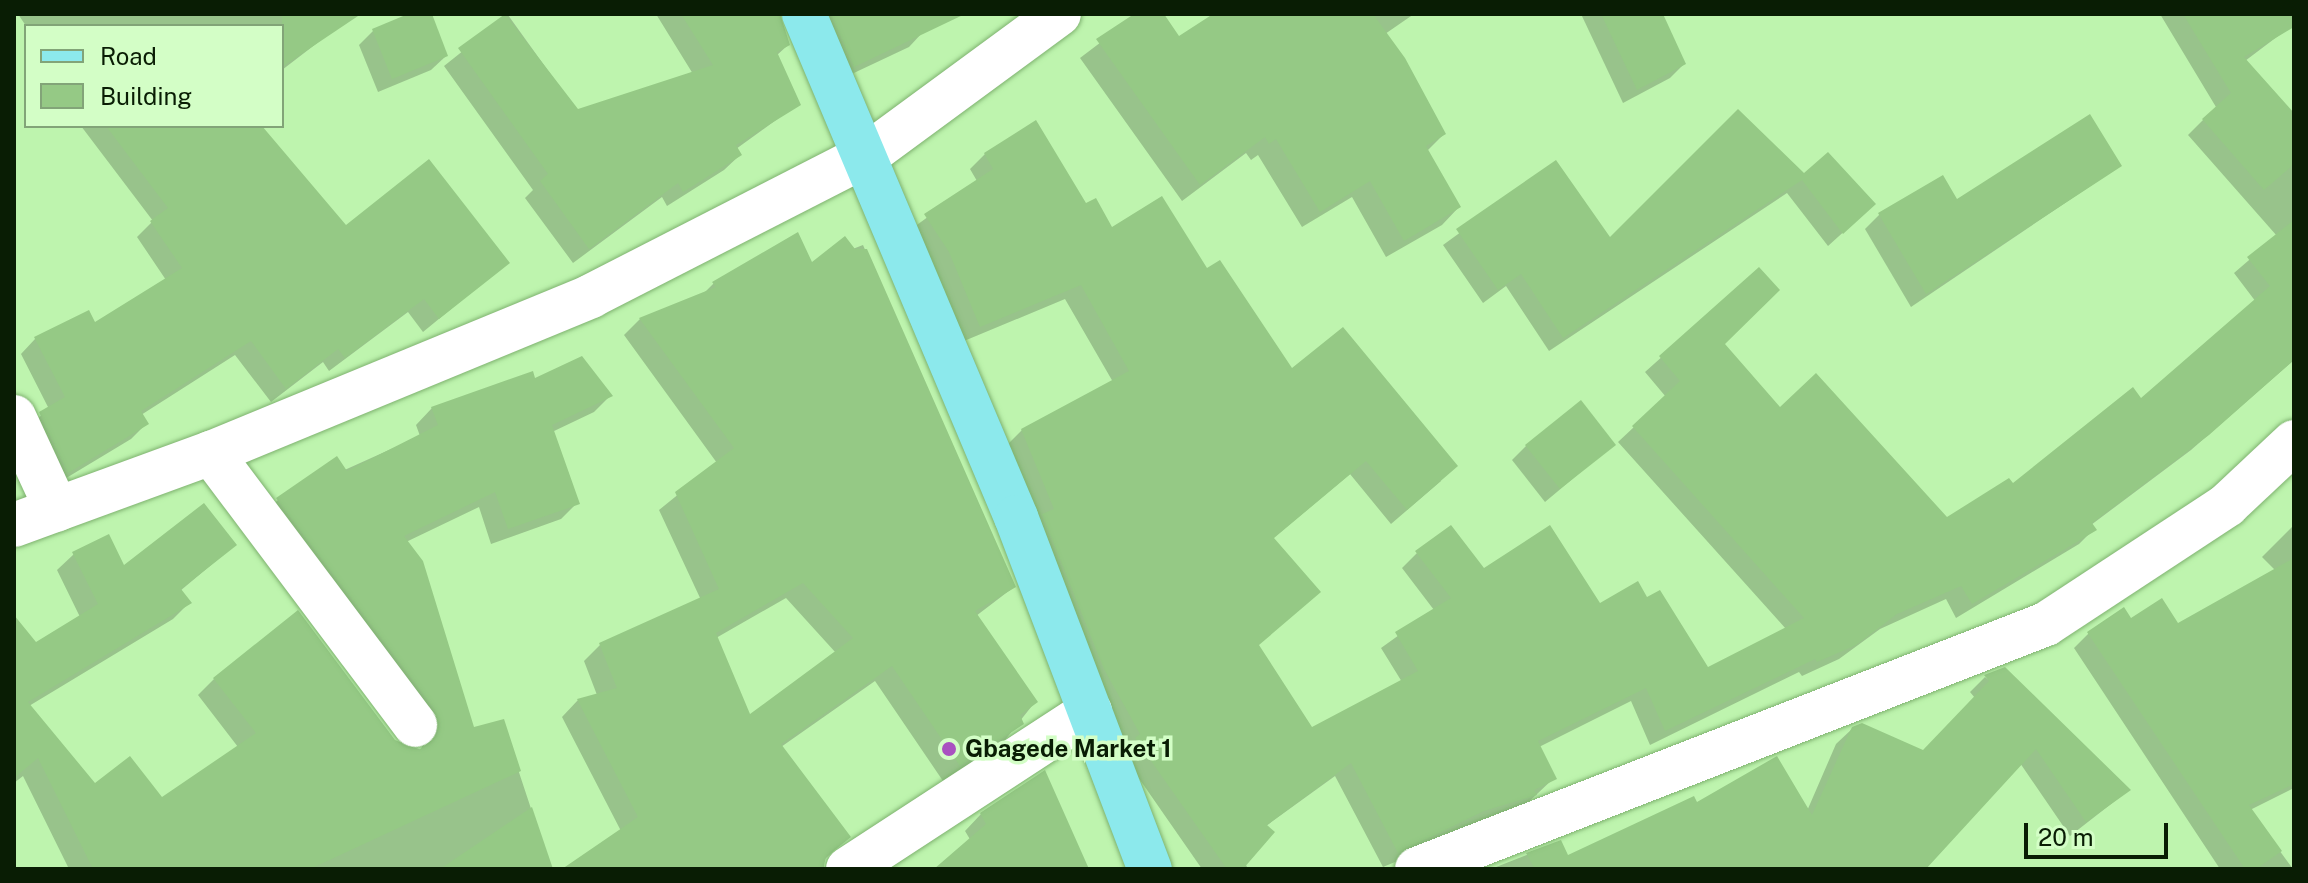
<!DOCTYPE html>
<style>
body{margin:0}
#map{position:relative;width:2308px;height:883px;overflow:hidden;background:#bef4ae;font-family:"Public Sans",sans-serif}
div>[style]{position:absolute}
.shadow>*{inset:0;background:#0003}
.building>*{inset:0;background:#95c985}
.roads{filter:drop-shadow(0 0 2px #7eb26f) drop-shadow(0 0 2px #7eb26f)}
.minor>*{height:44px;margin:-22px;padding:0 22px;transform-origin:22px;border-radius:22px;background:#fff}
.major>*{height:44px;margin:-22px;padding:0 22px;transform-origin:22px;border-radius:22px;background:#8ce9ec}
.dots>*{width:22px;height:22px;translate:-50% -50%;box-sizing:border-box;border:4px solid #d3fec6;border-radius:50%}
span{translate:-50% -50%;white-space:nowrap;text-align:center;line-height:1.15;-webkit-text-stroke:7px #d3fec6;paint-order:stroke}
.poi-label{font-size:24px;color:#091d04;font-weight:700}
.left{translate:0 -50%;text-align:left}
.frame{position:absolute;inset:0;border:16px solid #091d04;pointer-events:none}
.legend{position:absolute;left:24px;top:24px;width:260px;height:104px;box-sizing:border-box;background:#d3fec6;border:2px solid #82a478;margin:0;padding:10px 14px;list-style:none;font-size:24px;color:#091d04}
.legend li{display:flex;align-items:center;gap:16px;height:40px}
.legend b{width:40px;border:2px solid #82a478}
.scale{position:absolute;left:2024px;top:823px;width:144px;height:36px;box-sizing:border-box;border:4px solid #091d04;border-top:0;padding-left:10px;font-size:24px;line-height:28px;white-space:nowrap;color:#091d04;-webkit-text-stroke:6px #d3fec6;paint-order:stroke}
</style>
<div id="map">
<div class="shadow">
<div style="clip-path:polygon(18px 14px,330px 14px,338px 27px,282px 70px,282px 26px,26px 26px)"></div>
<div style="clip-path:polygon(413px 14px,429px 14px,446px 56px,431px 70px,378px 92px,359px 45px,373px 31px)"></div>
<div style="clip-path:polygon(656px 14px,780px 14px,788px 45px,776px 56px,798px 104px,736px 149px,740px 155px,724px 170px,667px 206px,662px 197px,573px 263px,525px 198px,533px 190px,444px 66px,508px 15px,577px 111px,693px 74px)"></div>
<div style="clip-path:polygon(809px 14px,914px 14px,923px 32px,909px 47px,839px 80px)"></div>
<div style="clip-path:polygon(1138px 14px,1162px 14px,1178px 39px,1216px 14px,1414px 14px,1385px 34px,1444px 134px,1427px 151px,1459px 207px,1442px 225px,1386px 257px,1352px 197px,1302px 227px,1258px 155px,1251px 160px,1246px 153px,1182px 201px,1080px 58px)"></div>
<div style="clip-path:polygon(1581px 14px,1660px 14px,1684px 64px,1670px 78px,1623px 103px)"></div>
<div style="clip-path:polygon(2160px 14px,2276px 14px,2286px 30px,2245px 61px,2294px 116px,2294px 360px,2191px 450px,2091px 525px,2094px 529px,2079px 544px,1956px 618px,1946px 599px,1880px 629px,1839px 659px,1802px 676px,1799px 672px,1650px 745px,1631px 701px,1539px 747px,1554px 778px,1520px 810px,1383px 867px,1335px 776px,1266px 826px,1245px 863px,1248px 869px,1202px 869px,1122px 754px,1007px 445px,1022px 430px,1113px 382px,1065px 299px,964px 341px,910px 230px,977px 181px,970px 169px,985px 154px,1085px 206px,1111px 229px,1206px 271px,1291px 371px,1441px 481px,1391px 524px,1350px 474px,1272px 539px,1258px 646px,1311px 730px,1402px 682px,1381px 648px,1434px 610px,1402px 568px,1417px 553px,1599px 606px,1647px 600px,1707px 670px,1786px 629px,1618px 442px,1666px 397px,1645px 372px,1759px 270px,1722px 345px,1780px 410px,1946px 520px,2012px 486px,2141px 401px,2256px 302px,2234px 273px,2277px 236px,2188px 135px,2216px 107px)"></div>
<div style="clip-path:polygon(81px 126px,257px 126px,345px 228px,507px 263px,423px 332px,408px 312px,329px 371px,323px 362px,271px 402px,235px 355px,141px 415px,146px 424px,131px 439px,53px 486px,26px 428px,49px 409px,21px 354px,35px 339px,94px 324px,166px 280px,137px 237px,153px 221px)"></div>
<div style="clip-path:polygon(1556px 163px,1610px 240px,1804px 175px,1859px 218px,1828px 246px,1787px 193px,1549px 351px,1506px 286px,1483px 303px,1443px 245px)"></div>
<div style="clip-path:polygon(2120px 166px,1911px 307px,1865px 229px,1879px 215px)"></div>
<div style="clip-path:polygon(evenodd,863px 245px,1014px 587px,976px 616px,1035px 702px,1005px 740px,943px 781px,875px 681px,781px 747px,848px 837px,824px 860px,824px 869px,565px 869px,621px 831px,562px 717px,578px 700px,597px 695px,584px 661px,600px 645px,701px 600px,659px 510px,717px 463px,624px 335px,640px 319px,702px 295px,714px 283px,811px 265px,863px 245px,786px 598px,836px 653px,749px 717px,716px 638px,786px 598px)"></div>
<div style="clip-path:polygon(534px 381px,610px 396px,594px 412px,552px 432px,577px 503px,561px 519px,491px 544px,479px 507px,406px 542px,473px 729px,502px 721px,551px 869px,69px 869px,23px 776px,14px 783px,14px 649px,35px 644px,80px 617px,57px 570px,74px 554px,124px 568px,235px 545px,180px 591px,189px 603px,173px 619px,29px 706px,94px 785px,162px 800px,238px 747px,198px 695px,214px 679px,422px 750px,419px 727px,261px 516px,278px 500px,420px 436px,416px 425px,432px 408px)"></div>
<div style="clip-path:polygon(1613px 445px,1545px 502px,1512px 460px,1526px 446px)"></div>
<div style="clip-path:polygon(2294px 525px,2294px 788px,2250px 810px,2293px 869px,2220px 869px,2074px 648px,2089px 633px,2130px 620px,2177px 625px,2276px 571px,2262px 557px)"></div>
<div style="clip-path:polygon(1985px 677px,2129px 790px,2070px 836px,2020px 763px,1923px 869px,1491px 869px,1560px 842px,1568px 857px,1696px 805px,1807px 811px,1836px 744px,1853px 728px,1923px 752px,1975px 698px,1970px 692px)"></div>
<div style="clip-path:polygon(981px 814px,1087px 869px,937px 869px,971px 841px,965px 831px)"></div>
</div>
<div class="building">
<div style="clip-path:polygon(282px 14px,361px 14px,282px 67px)"></div>
<div style="clip-path:polygon(408px 14px,432px 14px,448px 56px,392px 79px,372px 29px)"></div>
<div style="clip-path:polygon(505px 14px,578px 109px,713px 65px,681px 14px,780px 14px,790px 45px,777px 52px,801px 105px,736px 145px,742px 155px,683px 192px,678px 183px,589px 249px,540px 181px,548px 174px,458px 48px)"></div>
<div style="clip-path:polygon(831px 14px,965px 14px,854px 67px)"></div>
<div style="clip-path:polygon(1134px 14px,1164px 14px,1179px 36px,1213px 14px,1373px 14px,1405px 58px,1446px 134px,1426px 146px,1461px 207px,1404px 241px,1370px 181px,1320px 212px,1276px 139px,1269px 144px,1265px 137px,1200px 185px,1096px 39px)"></div>
<div style="clip-path:polygon(1601px 14px,1663px 14px,1686px 64px,1637px 90px)"></div>
<div style="clip-path:polygon(2183px 14px,2294px 14px,2294px 27px,2244px 57px,2294px 113px,2294px 164px,2264px 190px,2202px 119px,2231px 93px)"></div>
<div style="clip-path:polygon(1738px 109px,1804px 173px,1828px 152px,1876px 204px,1843px 234px,1802px 180px,1563px 338px,1521px 274px,1498px 290px,1456px 229px,1556px 160px,1610px 237px)"></div>
<div style="clip-path:polygon(2090px 114px,2122px 166px,1926px 294px,1878px 213px,1943px 175px,1957px 199px)"></div>
<div style="clip-path:polygon(1036px 120px,1086px 203px,1096px 198px,1112px 227px,1162px 196px,1207px 268px,1220px 260px,1292px 368px,1343px 327px,1458px 466px,1407px 510px,1366px 461px,1274px 538px,1321px 592px,1259px 645px,1312px 727px,1418px 671px,1395px 632px,1451px 598px,1415px 551px,1451px 525px,1484px 568px,1550px 525px,1600px 603px,1638px 581px,1647px 597px,1660px 590px,1708px 667px,1804px 618px,1632px 426px,1680px 381px,1659px 356px,1759px 267px,1780px 290px,1725px 344px,1780px 407px,1816px 373px,1947px 517px,2009px 478px,2013px 483px,2133px 387px,2141px 398px,2270px 286px,2247px 257px,2294px 220px,2294px 360px,2209px 435px,2092px 523px,2097px 530px,1972px 604px,1961px 586px,1897px 614px,1856px 645px,1817px 662px,1815px 659px,1665px 731px,1646px 688px,1538px 741px,1557px 779px,1534px 790px,1537px 795px,1484px 811px,1398px 853px,1351px 763px,1267px 825px,1275px 832px,1243px 869px,1227px 869px,1135px 738px,1140px 734px,1104px 669px,1042px 514px,1054px 509px,1021px 429px,1129px 371px,1081px 285px,980px 327px,949px 252px,924px 214px,993px 169px,984px 153px)"></div>
<div style="clip-path:polygon(106px 126px,262px 126px,346px 225px,429px 159px,510px 263px,439px 319px,424px 299px,345px 358px,338px 349px,286px 389px,251px 341px,141px 411px,149px 424px,68px 473px,39px 412px,65px 397px,34px 337px,89px 310px,95px 322px,182px 268px,150px 221px,168px 208px)"></div>
<div style="clip-path:polygon(evenodd,798px 232px,812px 262px,845px 236px,855px 249px,867px 249px,1016px 587px,975px 611px,1038px 702px,1020px 715px,1024px 724px,960px 766px,892px 666px,781px 744px,851px 837px,826px 857px,823px 869px,562px 869px,638px 817px,577px 699px,617px 688px,599px 643px,719px 589px,675px 492px,734px 448px,639px 318px,716px 287px,712px 282px,798px 232px,803px 583px,853px 638px,750px 714px,716px 633px,803px 583px)"></div>
<div style="clip-path:polygon(582px 356px,613px 396px,552px 425px,580px 504px,508px 529px,495px 492px,404px 536px,423px 561px,474px 727px,504px 719px,521px 771px,310px 869px,93px 869px,38px 758px,14px 778px,14px 615px,36px 642px,98px 604px,72px 552px,109px 534px,124px 565px,204px 503px,237px 545px,181px 589px,192px 603px,28px 702px,95px 783px,130px 756px,162px 797px,256px 733px,213px 678px,298px 610px,395px 740px,419px 750px,438px 734px,435px 710px,276px 498px,337px 456px,347px 471px,438px 425px,431px 407px,533px 371px,535px 378px)"></div>
<div style="clip-path:polygon(1581px 400px,1616px 445px,1560px 489px,1525px 445px)"></div>
<div style="clip-path:polygon(2294px 558px,2294px 784px,2249px 805px,2282px 851px,2256px 869px,2245px 869px,2087px 632px,2124px 607px,2131px 618px,2162px 598px,2178px 623px)"></div>
<div style="clip-path:polygon(2005px 667px,2131px 790px,2086px 822px,2036px 749px,1926px 869px,1535px 869px,1526px 853px,1561px 840px,1568px 855px,1694px 796px,1697px 802px,1777px 756px,1812px 815px,1852px 727px,1862px 723px,1923px 750px,1989px 681px,1984px 675px)"></div>
<div style="clip-path:polygon(1045px 770px,1089px 869px,934px 869px,986px 824px,980px 813px)"></div>
<div style="clip-path:polygon(532px 807px,553px 869px,440px 869px)"></div>
</div>
<div class="roads">
<div class="minor">
<div style="left:14px;top:417px;width:102px;rotate:65.2deg"></div>
<div style="left:211px;top:453px;width:340px;rotate:53.1deg"></div>
<div style="left:14px;top:525px;width:210px;rotate:-20.1deg"></div>
<div style="left:211px;top:453px;width:411px;rotate:-22.4deg"></div>
<div style="left:591px;top:296px;width:310px;rotate:-27.1deg"></div>
<div style="left:867px;top:155px;width:238px;rotate:-36.3deg"></div>
<div style="left:848px;top:869px;width:289px;rotate:-33.1deg"></div>
<div style="left:1417px;top:869px;width:675px;rotate:-21.28deg"></div>
<div style="left:2046px;top:624px;width:217px;rotate:-33.3deg"></div>
<div style="left:2227px;top:505px;width:92px;rotate:-43.2deg"></div>
</div>
<div class="major">
<div style="left:804px;top:14px;width:546px;rotate:67.15deg"></div>
<div style="left:1016px;top:517px;width:377px;rotate:69.2deg"></div>
</div>
</div>
<div class="dots">
<div style="left:949px;top:749px;background:#a952c0"></div>
</div>
<div class="poi-label">
<span class="left" style="left:965px;top:749px">Gbagede Market 1</span>
</div>
<div class="frame"></div>
<ul class="legend">
<li><b style="height:10px;background:#8ce9ec"></b>Road</li>
<li><b style="height:22px;background:#95c985"></b>Building</li>
</ul>
<div class="scale">20 m</div>
</div>
